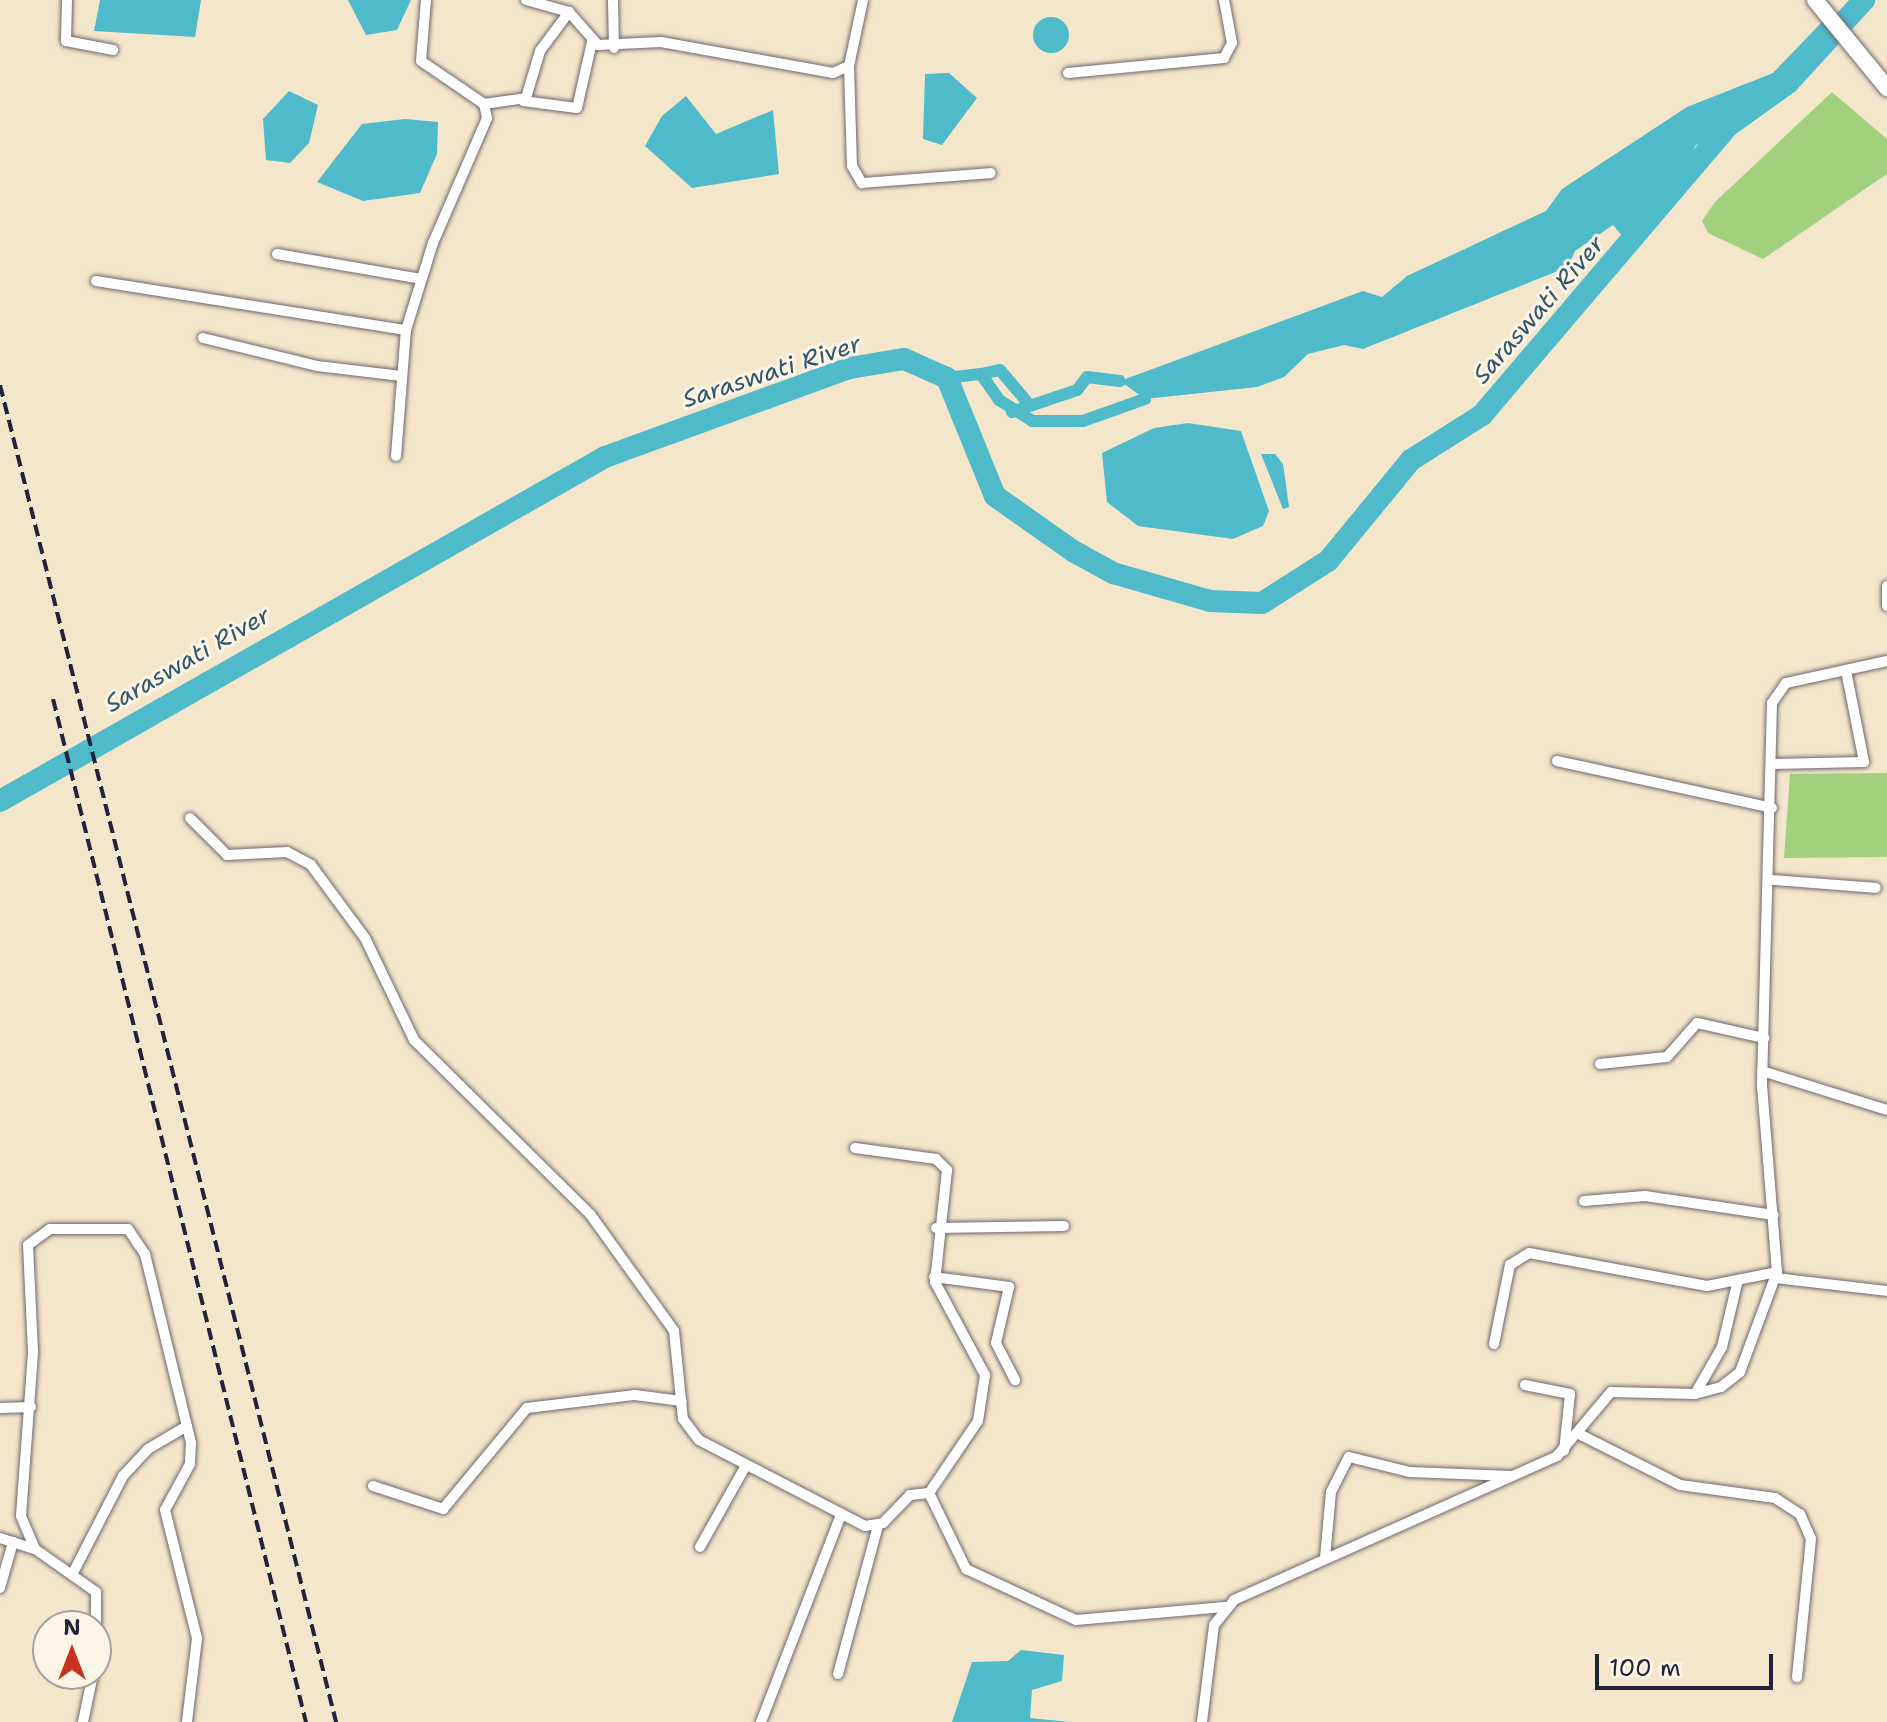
<!DOCTYPE html>
<style>
body{margin:0}
#map{position:relative;width:1887px;height:1722px;overflow:hidden;background:#f4e6cb;font-family:"Shantell Sans",sans-serif}
div>[style]{position:absolute}
.green>*{inset:0;background:#a2d07e}
.water>*{inset:0;background:#4fbaca}
.round{border-radius:50%}
.canal>*{height:12px;margin:-6px;padding:0 6px;transform-origin:6px;border-radius:6px;background:#4fbaca}
.river>*{height:22px;margin:-11px;padding:0 11px;transform-origin:11px;border-radius:11px;background:#4fbaca}
.roads{filter:drop-shadow(0 0 2px #6c676d) drop-shadow(0 0 2px #6c676d)}
.minor>*{height:10px;margin:-5px;padding:0 5px;transform-origin:5px;border-radius:5px;background:#fff}
.trunk>*{height:16px;margin:-8px;padding:0 8px;transform-origin:8px;border-radius:8px;background:#fff}
.rail>*{height:4px;margin-top:-2px;transform-origin:0;background:repeating-linear-gradient(90deg,#22223b 0 12px,transparent 0 18px)}
span{translate:-50% -50%;white-space:nowrap;text-align:center;line-height:1.15;-webkit-text-stroke:6px #fcf5e5;paint-order:stroke}
.water-label{font-size:24px;color:#32576d;font-style:italic}
.north{position:absolute;left:32px;top:1610px;width:80px;height:80px;box-sizing:border-box;background:#fcf5e5;border:2px solid #a5a1a1;border-radius:50%;rotate:0deg;font-size:22px;font-weight:700;line-height:32px;text-align:center;color:#22223b}
.north::after{content:'';display:block;margin:auto;width:28px;height:36px;background:#c8321e;clip-path:polygon(50% 0,100% 100%,50% 72%,0 100%)}
.scale{position:absolute;left:1595px;top:1654px;width:178px;height:36px;box-sizing:border-box;border:4px solid #22223b;border-top:0;padding-left:10px;font-size:24px;line-height:28px;white-space:nowrap;color:#22223b;-webkit-text-stroke:6px #fcf5e5;paint-order:stroke}
</style>
<div id="map">
<div class="green">
<div style="clip-path:polygon(1832px 92px,1887px 139px,1887px 174px,1763px 259px,1708px 233px,1702px 221px,1715px 202px)"></div>
<div style="clip-path:polygon(1887px 773px,1887px 857px,1784px 858px,1790px 774px)"></div>
</div>
<div class="water">
<div style="clip-path:polygon(100px 0,201px 0,195px 37px,94px 31px)"></div>
<div style="clip-path:polygon(348px 0,411px 0,397px 30px,366px 35px)"></div>
<div class="round" style="left:1033px;top:17px;width:36px;height:36px"></div>
<div style="clip-path:polygon(1823px 21px,1834px 33px,1788px 83px,1695px 146px,1678px 187px,1630px 245px,1613px 225px,1575px 251px,1568px 267px,1363px 349px,1344px 345px,1308px 354px,1284px 377px,1257px 387px,1145px 399px,1120px 381px,1363px 291px,1382px 297px,1407px 276px,1546px 211px,1562px 189px,1687px 107px,1773px 73px)"></div>
<div style="clip-path:polygon(949px 73px,977px 98px,942px 145px,923px 139px,925px 74px)"></div>
<div style="clip-path:polygon(289px 91px,318px 105px,309px 143px,290px 163px,266px 160px,263px 119px)"></div>
<div style="clip-path:polygon(686px 96px,716px 134px,773px 110px,779px 174px,692px 188px,645px 146px,662px 116px)"></div>
<div style="clip-path:polygon(405px 119px,438px 122px,437px 154px,420px 193px,363px 201px,317px 182px,362px 124px)"></div>
<div style="clip-path:polygon(1188px 423px,1241px 431px,1269px 511px,1263px 526px,1233px 539px,1138px 526px,1107px 502px,1102px 453px,1154px 428px)"></div>
<div style="clip-path:polygon(1261px 454px,1275px 454px,1283px 464px,1289px 507px,1283px 509px)"></div>
<div style="clip-path:polygon(1021px 1650px,1064px 1655px,1062px 1681px,1032px 1690px,1030px 1718px,1070px 1722px,952px 1722px,972px 1662px,1008px 1661px)"></div>
</div>
<div class="canal">
<div style="left:981px;top:374px;width:19px;rotate:-12deg"></div>
<div style="left:1000px;top:370px;width:43px;rotate:49.7deg"></div>
<div style="left:947px;top:378px;width:34px;rotate:-7deg"></div>
<div style="left:981px;top:374px;width:32px;rotate:55deg"></div>
<div style="left:999px;top:400px;width:39px;rotate:32deg"></div>
<div style="left:1032px;top:421px;width:51px"></div>
<div style="left:1083px;top:421px;width:66px;rotate:-19.5deg"></div>
<div style="left:1012px;top:412px;width:69px;rotate:-18.7deg"></div>
<div style="left:1077px;top:390px;width:16px;rotate:-52deg"></div>
<div style="left:1087px;top:377px;width:33px;rotate:7deg"></div>
</div>
<div class="river">
<div style="left:0;top:801px;width:696px;rotate:-29.62deg"></div>
<div style="left:605px;top:457px;width:261px;rotate:-20deg"></div>
<div style="left:850px;top:368px;width:55px;rotate:-9.5deg"></div>
<div style="left:904px;top:359px;width:47px;rotate:23.8deg"></div>
<div style="left:947px;top:378px;width:127px;rotate:67.9deg"></div>
<div style="left:995px;top:496px;width:95px;rotate:35.2deg"></div>
<div style="left:1073px;top:551px;width:46px;rotate:28.8deg"></div>
<div style="left:1113px;top:573px;width:101px;rotate:16.1deg"></div>
<div style="left:1210px;top:601px;width:52px;rotate:2.2deg"></div>
<div style="left:1262px;top:603px;width:78px;rotate:-32.5deg"></div>
<div style="left:1328px;top:561px;width:131px;rotate:-50.6deg"></div>
<div style="left:1411px;top:460px;width:84px;rotate:-32.4deg"></div>
<div style="left:1482px;top:415px;width:380px;rotate:-49.6deg"></div>
<div style="left:1728px;top:126px;width:74px;rotate:-35.6deg"></div>
<div style="left:1788px;top:83px;width:113px;rotate:-47.5deg"></div>
</div>
<div class="roads">
<div class="minor">
<div style="left:67px;top:0;width:41px;rotate:91.4deg"></div>
<div style="left:66px;top:41px;width:48px;rotate:10.8deg"></div>
<div style="left:526px;top:0;width:45px;rotate:15.6deg"></div>
<div style="left:569px;top:12px;width:44px;rotate:48.7deg"></div>
<div style="left:598px;top:45px;width:63px;rotate:-2.7deg"></div>
<div style="left:661px;top:42px;width:175px;rotate:10.2deg"></div>
<div style="left:833px;top:73px;width:17px;rotate:-24deg"></div>
<div style="left:849px;top:66px;width:67px;rotate:-78deg"></div>
<div style="left:613px;top:0;width:48px;rotate:88.8deg"></div>
<div style="left:849px;top:66px;width:100px;rotate:88.3deg"></div>
<div style="left:852px;top:166px;width:20px;rotate:60deg"></div>
<div style="left:862px;top:183px;width:129px;rotate:-4.4deg"></div>
<div style="left:1068px;top:73px;width:157px;rotate:-5.5deg"></div>
<div style="left:1224px;top:58px;width:17px;rotate:-62deg"></div>
<div style="left:1232px;top:43px;width:44px;rotate:-100.5deg"></div>
<div style="left:523px;top:101px;width:54px;rotate:7.4deg"></div>
<div style="left:577px;top:108px;width:68px;rotate:-77.2deg"></div>
<div style="left:484px;top:104px;width:42px;rotate:-8.1deg"></div>
<div style="left:526px;top:98px;width:49px;rotate:-73.4deg"></div>
<div style="left:540px;top:51px;width:49px;rotate:-53.4deg"></div>
<div style="left:277px;top:254px;width:146px;rotate:9.8deg"></div>
<div style="left:96px;top:281px;width:314px;rotate:9deg"></div>
<div style="left:406px;top:330px;width:91px;rotate:-72.8deg"></div>
<div style="left:433px;top:243px;width:136px;rotate:-66.6deg"></div>
<div style="left:487px;top:118px;width:14px;rotate:-102deg"></div>
<div style="left:484px;top:104px;width:76px;rotate:-145.7deg"></div>
<div style="left:421px;top:61px;width:61px;rotate:-85.3deg"></div>
<div style="left:203px;top:338px;width:117px;rotate:13.8deg"></div>
<div style="left:317px;top:366px;width:85px;rotate:6.8deg"></div>
<div style="left:396px;top:456px;width:126px;rotate:-85.5deg"></div>
<div style="left:1887px;top:586px;width:20px;rotate:90deg"></div>
<div style="left:1557px;top:761px;width:220px;rotate:12.3deg"></div>
<div style="left:1772px;top:764px;width:92px;rotate:-1.2deg"></div>
<div style="left:1864px;top:762px;width:94px;rotate:-101.1deg"></div>
<div style="left:190px;top:818px;width:52px;rotate:45deg"></div>
<div style="left:227px;top:855px;width:60px;rotate:-2.9deg"></div>
<div style="left:287px;top:852px;width:27px;rotate:28deg"></div>
<div style="left:311px;top:865px;width:91px;rotate:53.5deg"></div>
<div style="left:365px;top:938px;width:113px;rotate:64.3deg"></div>
<div style="left:414px;top:1040px;width:247px;rotate:44.7deg"></div>
<div style="left:590px;top:1214px;width:144px;rotate:54.3deg"></div>
<div style="left:674px;top:1331px;width:88px;rotate:84.2deg"></div>
<div style="left:683px;top:1419px;width:26px;rotate:53deg"></div>
<div style="left:699px;top:1440px;width:187px;rotate:27.4deg"></div>
<div style="left:865px;top:1526px;width:18px;rotate:-9deg"></div>
<div style="left:883px;top:1523px;width:39px;rotate:-46deg"></div>
<div style="left:910px;top:1495px;width:19px;rotate:-6deg"></div>
<div style="left:929px;top:1493px;width:85px;rotate:64deg"></div>
<div style="left:966px;top:1569px;width:121px;rotate:24.9deg"></div>
<div style="left:1076px;top:1620px;width:149px;rotate:-5deg"></div>
<div style="left:1773px;top:880px;width:103px;rotate:4.4deg"></div>
<div style="left:1600px;top:1064px;width:67px;rotate:-6deg"></div>
<div style="left:1667px;top:1057px;width:45px;rotate:-48.6deg"></div>
<div style="left:1697px;top:1023px;width:69px;rotate:12.6deg"></div>
<div style="left:1762px;top:1071px;width:131px;rotate:17.3deg"></div>
<div style="left:855px;top:1148px;width:82px;rotate:7.7deg"></div>
<div style="left:936px;top:1159px;width:16px;rotate:45deg"></div>
<div style="left:947px;top:1170px;width:113px;rotate:96.1deg"></div>
<div style="left:935px;top:1282px;width:106px;rotate:61.7deg"></div>
<div style="left:985px;top:1375px;width:47px;rotate:98.7deg"></div>
<div style="left:978px;top:1421px;width:87px;rotate:124.2deg"></div>
<div style="left:1584px;top:1201px;width:61px;rotate:-4.7deg"></div>
<div style="left:1645px;top:1196px;width:130px;rotate:8.4deg"></div>
<div style="left:936px;top:1228px;width:128px;rotate:-0.9deg"></div>
<div style="left:934px;top:1277px;width:76px;rotate:7.6deg"></div>
<div style="left:1009px;top:1287px;width:57px;rotate:103.1deg"></div>
<div style="left:996px;top:1343px;width:42px;rotate:62.8deg"></div>
<div style="left:1776px;top:1278px;width:112px;rotate:6.7deg"></div>
<div style="left:1494px;top:1344px;width:81px;rotate:-78.6deg"></div>
<div style="left:1510px;top:1265px;width:22px;rotate:-32deg"></div>
<div style="left:1529px;top:1253px;width:181px;rotate:10.5deg"></div>
<div style="left:1707px;top:1286px;width:71px;rotate:-11.3deg"></div>
<div style="left:1525px;top:1385px;width:46px;rotate:11.3deg"></div>
<div style="left:1570px;top:1394px;width:57px;rotate:96deg"></div>
<div style="left:1695px;top:1394px;width:54px;rotate:-60.1deg"></div>
<div style="left:1722px;top:1347px;width:69px;rotate:-76.6deg"></div>
<div style="left:0;top:1408px;width:31px;rotate:-2deg"></div>
<div style="left:1581px;top:1435px;width:111px;rotate:26.8deg"></div>
<div style="left:1680px;top:1485px;width:96px;rotate:7.8deg"></div>
<div style="left:1775px;top:1498px;width:30px;rotate:33deg"></div>
<div style="left:1800px;top:1514px;width:27px;rotate:66deg"></div>
<div style="left:1811px;top:1539px;width:139px;rotate:95.8deg"></div>
<div style="left:373px;top:1486px;width:74px;rotate:18.2deg"></div>
<div style="left:443px;top:1509px;width:131px;rotate:-50.3deg"></div>
<div style="left:527px;top:1408px;width:109px;rotate:-6.9deg"></div>
<div style="left:635px;top:1395px;width:47px;rotate:7.3deg"></div>
<div style="left:0;top:1538px;width:35px;rotate:18deg"></div>
<div style="left:700px;top:1547px;width:92px;rotate:-60.6deg"></div>
<div style="left:1325px;top:1558px;width:66px;rotate:-84.8deg"></div>
<div style="left:1331px;top:1492px;width:39px;rotate:-63deg"></div>
<div style="left:1349px;top:1457px;width:63px;rotate:13.8deg"></div>
<div style="left:1410px;top:1472px;width:101px;rotate:2.3deg"></div>
<div style="left:74px;top:1571px;width:107px;rotate:-62.7deg"></div>
<div style="left:123px;top:1476px;width:37px;rotate:-47deg"></div>
<div style="left:148px;top:1449px;width:45px;rotate:-30.5deg"></div>
<div style="left:0;top:1588px;width:48px;rotate:-74.2deg"></div>
<div style="left:96px;top:1653px;width:61px;rotate:-90deg"></div>
<div style="left:96px;top:1592px;width:75px;rotate:-144.8deg"></div>
<div style="left:35px;top:1549px;width:36px;rotate:-113deg"></div>
<div style="left:21px;top:1516px;width:165px;rotate:-85.8deg"></div>
<div style="left:33px;top:1351px;width:106px;rotate:-92.7deg"></div>
<div style="left:28px;top:1245px;width:27px;rotate:-36deg"></div>
<div style="left:50px;top:1229px;width:78px"></div>
<div style="left:128px;top:1229px;width:30px;rotate:56deg"></div>
<div style="left:145px;top:1254px;width:195px;rotate:76.3deg"></div>
<div style="left:191px;top:1443px;width:21px;rotate:93deg"></div>
<div style="left:190px;top:1464px;width:52px;rotate:118.5deg"></div>
<div style="left:165px;top:1510px;width:132px;rotate:76deg"></div>
<div style="left:197px;top:1638px;width:85px;rotate:96.8deg"></div>
<div style="left:838px;top:1674px;width:153px;rotate:-74.9deg"></div>
<div style="left:83px;top:1722px;width:49px;rotate:-78.2deg"></div>
<div style="left:761px;top:1722px;width:222px;rotate:-68.9deg"></div>
<div style="left:1202px;top:1722px;width:98px;rotate:-82.9deg"></div>
<div style="left:1214px;top:1625px;width:32px;rotate:-51deg"></div>
<div style="left:1234px;top:1600px;width:354px;rotate:-24deg"></div>
<div style="left:1557px;top:1456px;width:84px;rotate:-49.8deg"></div>
<div style="left:1611px;top:1392px;width:84px;rotate:1.4deg"></div>
<div style="left:1695px;top:1394px;width:27px;rotate:-15deg"></div>
<div style="left:1721px;top:1387px;width:24px;rotate:-38deg"></div>
<div style="left:1740px;top:1372px;width:107px;rotate:-69.7deg"></div>
<div style="left:1777px;top:1272px;width:189px;rotate:-94.6deg"></div>
<div style="left:1762px;top:1084px;width:381px;rotate:-88.5deg"></div>
<div style="left:1772px;top:703px;width:24px;rotate:-55deg"></div>
<div style="left:1786px;top:683px;width:103px;rotate:-12.3deg"></div>
</div>
<div class="trunk">
<div style="left:1815px;top:0;width:114px;rotate:50.7deg"></div>
</div>
</div>
<div class="rail">
<div style="left:0;top:385px;width:1379px;rotate:75.89deg"></div>
<div style="left:53px;top:699px;width:1054px;rotate:76.11deg"></div>
</div>
<div class="water-label">
<span style="left:1539px;top:310px;rotate:-49deg">Saraswati River</span>
<span style="left:772px;top:372px;rotate:-18deg">Saraswati River</span>
<span style="left:188px;top:660px;rotate:-30deg">Saraswati River</span>
</div>
<div class="north">N</div>
<div class="scale">100 m</div>
</div>
